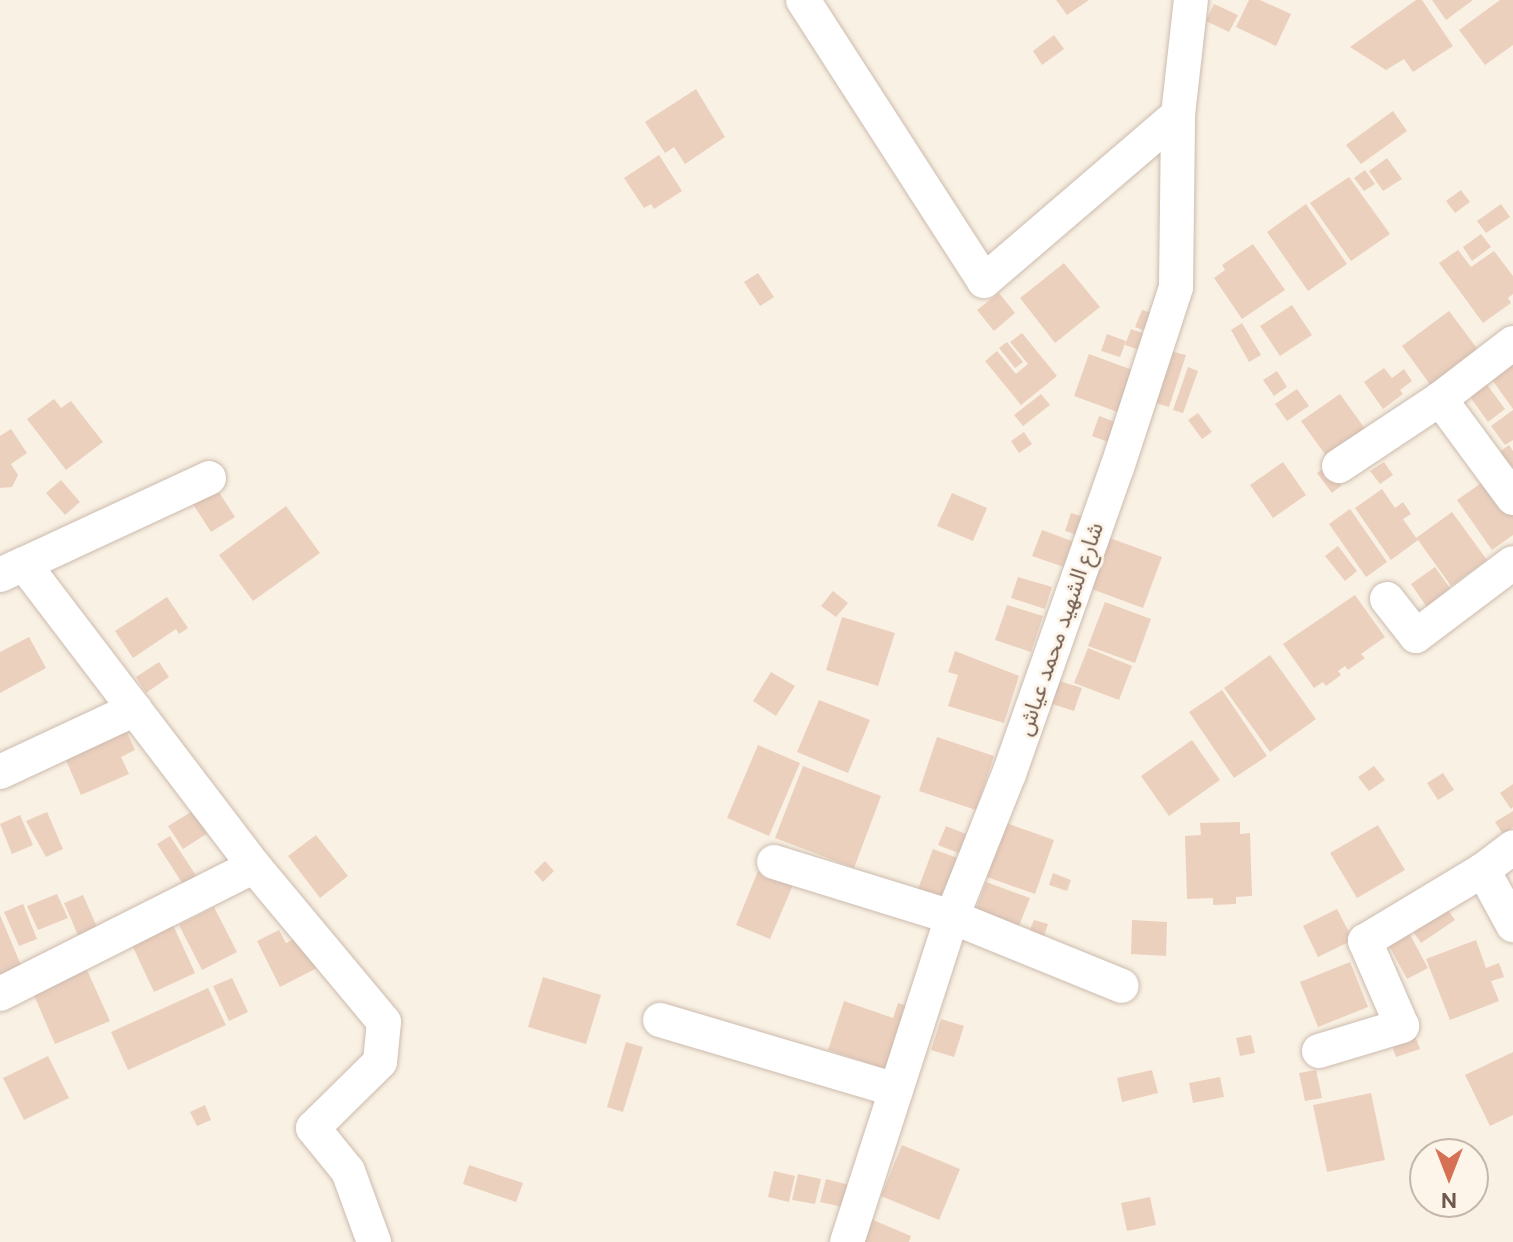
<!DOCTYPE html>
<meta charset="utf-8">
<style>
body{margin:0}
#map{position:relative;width:1513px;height:1242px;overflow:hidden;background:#f9f1e3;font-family:"DM Sans","Noto Sans Arabic",sans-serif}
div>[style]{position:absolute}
.building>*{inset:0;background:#ecd0be}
.roads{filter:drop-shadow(0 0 2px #ccbbae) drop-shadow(0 0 2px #ccbbae)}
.minor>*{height:34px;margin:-17px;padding:0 17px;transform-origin:17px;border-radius:17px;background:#fff}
span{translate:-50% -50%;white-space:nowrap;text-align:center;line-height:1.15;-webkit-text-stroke:6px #fdf5e9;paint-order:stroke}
.street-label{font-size:22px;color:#6f584c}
.north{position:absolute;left:1409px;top:1138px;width:80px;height:80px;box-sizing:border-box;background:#fdf5e9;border:2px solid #c4b6aa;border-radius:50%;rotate:180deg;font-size:22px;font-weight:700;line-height:32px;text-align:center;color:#6f584c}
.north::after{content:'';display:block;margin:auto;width:28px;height:36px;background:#d77155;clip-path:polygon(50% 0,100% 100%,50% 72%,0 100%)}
</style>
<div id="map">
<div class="building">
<div style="clip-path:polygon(1056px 0,1089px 0,1067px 15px)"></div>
<div style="clip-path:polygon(1249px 0,1260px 0,1291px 14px,1276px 46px,1236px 27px)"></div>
<div style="clip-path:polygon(1416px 0,1422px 0,1453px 46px,1413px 72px,1404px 59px,1386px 70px,1350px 47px)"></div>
<div style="clip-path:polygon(1432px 0,1473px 0,1446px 20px)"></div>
<div style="clip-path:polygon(1500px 0,1513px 0,1513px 45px,1485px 65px,1459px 30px)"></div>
<div style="clip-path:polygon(1214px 4px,1238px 15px,1229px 32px,1206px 21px)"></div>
<div style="clip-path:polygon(1054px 35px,1064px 49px,1042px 65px,1033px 51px)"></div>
<div style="clip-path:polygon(696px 89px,725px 137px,685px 164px,674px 147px,665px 153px,645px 122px)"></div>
<div style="clip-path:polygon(1393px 111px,1407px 131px,1361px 164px,1346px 145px)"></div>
<div style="clip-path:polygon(659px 155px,682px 191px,654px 209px,651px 204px,644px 208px,624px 178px)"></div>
<div style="clip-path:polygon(1387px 158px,1402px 179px,1383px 191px,1369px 171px)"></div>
<div style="clip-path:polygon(1365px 170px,1375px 184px,1364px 191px,1354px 178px)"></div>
<div style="clip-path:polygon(1349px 177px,1390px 234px,1351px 261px,1310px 203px)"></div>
<div style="clip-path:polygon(1461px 190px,1470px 202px,1455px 213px,1446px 201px)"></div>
<div style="clip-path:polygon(1306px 204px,1347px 264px,1308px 291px,1267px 232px)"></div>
<div style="clip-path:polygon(1501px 204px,1510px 217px,1486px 233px,1477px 221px)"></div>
<div style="clip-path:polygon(1481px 234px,1491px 247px,1472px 261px,1463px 247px)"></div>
<div style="clip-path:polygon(1253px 244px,1285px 290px,1242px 319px,1214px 278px,1225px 270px,1222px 265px)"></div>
<div style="clip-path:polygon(1458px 250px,1471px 267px,1494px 251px,1513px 276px,1513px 294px,1508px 298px,1511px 303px,1483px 323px,1439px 263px)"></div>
<div style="clip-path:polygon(1064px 263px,1100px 307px,1055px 343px,1020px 298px)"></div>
<div style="clip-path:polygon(758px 273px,774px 297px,760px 306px,744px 282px)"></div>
<div style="clip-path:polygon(999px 293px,1015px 313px,994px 331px,977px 310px)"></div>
<div style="clip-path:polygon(1292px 305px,1312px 335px,1280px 356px,1260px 326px)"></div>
<div style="clip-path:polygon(1142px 310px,1161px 316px,1155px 334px,1135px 327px)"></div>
<div style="clip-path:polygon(1449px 311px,1485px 359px,1437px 394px,1402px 346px)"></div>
<div style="clip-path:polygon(1242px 323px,1261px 355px,1249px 362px,1231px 330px)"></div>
<div style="clip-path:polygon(1131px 329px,1154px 337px,1148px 353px,1125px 345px)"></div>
<div style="clip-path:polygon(1022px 333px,1057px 376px,1021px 405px,985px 361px,997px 351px,1016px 374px,1028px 364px,1010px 342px)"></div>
<div style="clip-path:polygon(1107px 334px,1126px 341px,1120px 357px,1101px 351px)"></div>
<div style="clip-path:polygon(1007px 342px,1023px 362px,1015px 368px,999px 348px)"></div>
<div style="clip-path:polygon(1170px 351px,1186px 355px,1169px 407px,1153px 402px)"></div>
<div style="clip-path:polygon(1089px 354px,1138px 372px,1123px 414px,1074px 396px)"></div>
<div style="clip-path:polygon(1513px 359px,1513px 409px,1488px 374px)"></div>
<div style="clip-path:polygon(1188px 367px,1198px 371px,1183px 413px,1173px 410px)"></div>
<div style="clip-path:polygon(1384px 368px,1392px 378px,1404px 369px,1412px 381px,1400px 390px,1403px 394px,1383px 409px,1364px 382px)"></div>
<div style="clip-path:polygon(1277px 371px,1287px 387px,1274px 396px,1263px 380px)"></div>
<div style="clip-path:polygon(1485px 382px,1505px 409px,1488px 422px,1468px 394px)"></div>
<div style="clip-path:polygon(1297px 389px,1309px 406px,1287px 421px,1275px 404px)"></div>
<div style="clip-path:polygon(1041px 394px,1050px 405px,1023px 426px,1014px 415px)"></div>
<div style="clip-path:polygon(1340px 394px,1366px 430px,1327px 457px,1301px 421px)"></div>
<div style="clip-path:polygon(54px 399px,61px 408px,71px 401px,103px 442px,66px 470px,27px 419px)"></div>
<div style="clip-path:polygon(1513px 410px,1513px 440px,1505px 445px,1491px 426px)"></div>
<div style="clip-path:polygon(1198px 413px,1212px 432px,1202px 439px,1188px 420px)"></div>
<div style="clip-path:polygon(1099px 416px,1118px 423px,1111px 443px,1092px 436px)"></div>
<div style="clip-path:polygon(11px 429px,27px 453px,11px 464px,18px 475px,12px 487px,0 488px,0 436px)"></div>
<div style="clip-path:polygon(1024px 432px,1032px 444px,1019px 453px,1011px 441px)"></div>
<div style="clip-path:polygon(1509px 445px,1513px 451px,1513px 467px,1507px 472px,1495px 455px)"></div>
<div style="clip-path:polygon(1283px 462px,1306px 495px,1273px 518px,1250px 485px)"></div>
<div style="clip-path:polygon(1384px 462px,1393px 475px,1380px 484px,1370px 471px)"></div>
<div style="clip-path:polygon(1328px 465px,1342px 485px,1332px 493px,1317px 473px)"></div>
<div style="clip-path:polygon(1487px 479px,1513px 516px,1513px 535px,1492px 550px,1457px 500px)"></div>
<div style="clip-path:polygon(61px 480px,80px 502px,65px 515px,46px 493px)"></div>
<div style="clip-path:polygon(215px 486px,235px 517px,211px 532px,191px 501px)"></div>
<div style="clip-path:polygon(1382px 489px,1395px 508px,1403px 502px,1411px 514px,1403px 519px,1416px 538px,1452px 512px,1487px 560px,1451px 586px,1418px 540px,1391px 560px,1355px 508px)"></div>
<div style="clip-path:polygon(952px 493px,987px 508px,973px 541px,937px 526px)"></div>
<div style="clip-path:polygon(286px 506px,320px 553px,253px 601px,219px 555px)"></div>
<div style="clip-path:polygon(1350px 509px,1387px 562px,1366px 577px,1329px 524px)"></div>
<div style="clip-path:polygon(1071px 513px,1088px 518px,1082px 536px,1065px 531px)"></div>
<div style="clip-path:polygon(1042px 530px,1077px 543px,1067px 568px,1032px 556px)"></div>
<div style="clip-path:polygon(1107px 537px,1162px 557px,1143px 608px,1089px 588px)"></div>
<div style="clip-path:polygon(1338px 546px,1357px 571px,1345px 581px,1325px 556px)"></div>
<div style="clip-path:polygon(1435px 567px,1457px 598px,1433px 616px,1411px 584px)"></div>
<div style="clip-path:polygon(1018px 577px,1052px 587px,1045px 609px,1011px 598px)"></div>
<div style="clip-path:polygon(833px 591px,848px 603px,836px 617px,821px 606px)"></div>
<div style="clip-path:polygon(1355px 595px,1385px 637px,1361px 654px,1365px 658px,1348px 670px,1345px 666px,1338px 671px,1341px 675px,1326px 686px,1323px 682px,1314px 688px,1283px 644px)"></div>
<div style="clip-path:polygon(167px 597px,188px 628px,179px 634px,176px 629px,133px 658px,115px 631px)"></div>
<div style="clip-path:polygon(1105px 602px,1151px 619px,1135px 663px,1088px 646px)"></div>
<div style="clip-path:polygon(1007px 605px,1043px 616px,1031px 652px,995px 640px)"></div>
<div style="clip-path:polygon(842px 617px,895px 633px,878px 686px,826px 670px)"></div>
<div style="clip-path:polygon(29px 637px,46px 668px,0 693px,0 652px)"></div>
<div style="clip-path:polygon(1088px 648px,1132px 666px,1119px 700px,1074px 683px)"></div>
<div style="clip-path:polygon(955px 651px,1019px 676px,1004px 723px,948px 706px,958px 675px,948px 672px)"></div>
<div style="clip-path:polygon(1270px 655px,1316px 719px,1270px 752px,1224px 688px)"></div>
<div style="clip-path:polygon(159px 662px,169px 677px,146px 693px,136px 677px)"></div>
<div style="clip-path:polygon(771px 672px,795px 686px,776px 716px,753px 701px)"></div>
<div style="clip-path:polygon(1053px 679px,1082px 688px,1074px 711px,1046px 702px)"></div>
<div style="clip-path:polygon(1222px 690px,1267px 756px,1234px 778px,1189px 712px)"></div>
<div style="clip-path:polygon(819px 700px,870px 720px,848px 773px,797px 752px)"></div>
<div style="clip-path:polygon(125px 728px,135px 750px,121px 757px,129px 774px,81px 795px,65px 758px)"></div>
<div style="clip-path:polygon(937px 737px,994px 756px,976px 810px,919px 791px)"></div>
<div style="clip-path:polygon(1192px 740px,1220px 780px,1169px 816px,1141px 776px)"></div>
<div style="clip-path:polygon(758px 745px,800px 763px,769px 836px,727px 818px)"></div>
<div style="clip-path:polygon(803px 766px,881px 796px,854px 868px,775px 838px)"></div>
<div style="clip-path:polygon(1374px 766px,1385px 780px,1369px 791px,1358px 777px)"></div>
<div style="clip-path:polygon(1443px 773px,1454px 790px,1438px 800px,1427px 783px)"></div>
<div style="clip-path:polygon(1513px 784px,1513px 807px,1511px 809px,1500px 793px)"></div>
<div style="clip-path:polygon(196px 809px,211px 831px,183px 849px,168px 826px)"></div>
<div style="clip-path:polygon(1513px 811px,1513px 827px,1503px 834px,1495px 822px)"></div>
<div style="clip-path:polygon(47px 812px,63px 849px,46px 857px,26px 821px)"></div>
<div style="clip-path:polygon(20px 815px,33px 845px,12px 854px,0 824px)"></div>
<div style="clip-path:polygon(1240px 822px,1240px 834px,1250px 833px,1252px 896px,1236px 897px,1236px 904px,1213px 905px,1213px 898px,1187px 899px,1185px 836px,1201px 835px,1200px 823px)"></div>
<div style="clip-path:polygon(1006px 823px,1054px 840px,1035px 894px,987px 877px)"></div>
<div style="clip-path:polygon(1378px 825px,1405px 870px,1357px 898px,1330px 853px)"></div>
<div style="clip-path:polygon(946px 826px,973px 837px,966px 856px,938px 845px)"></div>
<div style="clip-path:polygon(316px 835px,348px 876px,320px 898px,288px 856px)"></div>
<div style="clip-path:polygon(170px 836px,199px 880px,186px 889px,157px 844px)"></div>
<div style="clip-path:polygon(933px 849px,963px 860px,948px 900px,918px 889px)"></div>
<div style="clip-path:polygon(545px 861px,554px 871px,543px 882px,534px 872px)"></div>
<div style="clip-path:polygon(758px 871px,793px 885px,770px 939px,736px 925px)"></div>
<div style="clip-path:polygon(1053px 873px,1071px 880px,1067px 891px,1049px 885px)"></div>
<div style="clip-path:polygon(986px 882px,1030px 898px,1017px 931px,974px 915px)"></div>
<div style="clip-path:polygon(57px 894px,68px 918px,38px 930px,27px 906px)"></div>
<div style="clip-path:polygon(83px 895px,100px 934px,81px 942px,64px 903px)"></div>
<div style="clip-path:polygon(1443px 903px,1455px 920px,1421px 943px,1409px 926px)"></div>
<div style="clip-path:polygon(23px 904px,37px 939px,19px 946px,4px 912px)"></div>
<div style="clip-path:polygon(214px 907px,237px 952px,202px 970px,179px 925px)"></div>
<div style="clip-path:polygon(1337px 909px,1353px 940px,1318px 957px,1303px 926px)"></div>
<div style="clip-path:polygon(0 915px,23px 970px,0 980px)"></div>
<div style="clip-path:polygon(1034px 920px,1048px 924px,1043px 939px,1028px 934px)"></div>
<div style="clip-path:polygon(1132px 920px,1167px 922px,1166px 956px,1131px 954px)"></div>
<div style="clip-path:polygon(173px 925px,195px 973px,154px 992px,132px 945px)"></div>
<div style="clip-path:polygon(279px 930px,286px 943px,300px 936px,317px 968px,280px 987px,257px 941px)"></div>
<div style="clip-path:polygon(1408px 931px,1428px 968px,1407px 979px,1387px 942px)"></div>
<div style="clip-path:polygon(1476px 940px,1486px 968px,1499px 963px,1504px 977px,1491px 981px,1499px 1001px,1450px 1020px,1426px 959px)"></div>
<div style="clip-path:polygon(1350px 962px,1368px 1007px,1318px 1027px,1300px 982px)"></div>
<div style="clip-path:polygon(87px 970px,110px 1021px,55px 1044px,33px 993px)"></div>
<div style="clip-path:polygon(543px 977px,601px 995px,586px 1044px,528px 1027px)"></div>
<div style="clip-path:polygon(232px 978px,248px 1012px,229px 1021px,213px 986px)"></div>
<div style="clip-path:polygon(208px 988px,226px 1025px,128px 1070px,111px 1032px)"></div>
<div style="clip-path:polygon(844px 1001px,893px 1018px,898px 1003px,913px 1008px,892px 1071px,828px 1050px)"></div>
<div style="clip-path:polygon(941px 1019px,964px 1026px,954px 1057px,931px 1050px)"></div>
<div style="clip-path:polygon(1251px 1035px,1255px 1053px,1240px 1056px,1236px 1038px)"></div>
<div style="clip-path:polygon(1415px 1036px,1420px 1049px,1396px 1057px,1391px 1043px)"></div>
<div style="clip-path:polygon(626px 1042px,643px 1047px,623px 1112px,607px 1107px)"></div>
<div style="clip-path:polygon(1513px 1052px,1513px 1115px,1490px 1126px,1465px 1075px)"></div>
<div style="clip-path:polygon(48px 1056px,69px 1098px,24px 1120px,3px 1078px)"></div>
<div style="clip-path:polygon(1152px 1070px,1158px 1093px,1122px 1102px,1117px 1078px)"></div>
<div style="clip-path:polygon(1316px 1070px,1322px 1098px,1305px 1101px,1299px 1073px)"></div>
<div style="clip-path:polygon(1220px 1077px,1224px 1097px,1193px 1103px,1189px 1083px)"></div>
<div style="clip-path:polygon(1371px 1093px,1385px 1160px,1327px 1172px,1313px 1105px)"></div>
<div style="clip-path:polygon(205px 1105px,211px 1120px,197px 1126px,190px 1112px)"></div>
<div style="clip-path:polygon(902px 1145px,960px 1169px,939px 1220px,881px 1196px)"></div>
<div style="clip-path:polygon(469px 1165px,523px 1183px,516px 1202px,463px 1184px)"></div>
<div style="clip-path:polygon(774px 1171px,795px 1176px,789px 1202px,768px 1197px)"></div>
<div style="clip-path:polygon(798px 1174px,821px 1179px,815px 1204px,792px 1200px)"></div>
<div style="clip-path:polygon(826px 1179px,853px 1186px,847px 1208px,820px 1202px)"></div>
<div style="clip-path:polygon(1150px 1197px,1156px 1225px,1127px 1231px,1121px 1203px)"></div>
<div style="clip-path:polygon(866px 1217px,911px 1236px,909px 1242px,855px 1242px)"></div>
</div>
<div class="roads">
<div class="minor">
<div style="left:803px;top:0;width:334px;rotate:57.2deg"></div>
<div style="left:984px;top:281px;width:255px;rotate:-40.6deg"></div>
<div style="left:1440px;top:399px;width:123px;rotate:53.6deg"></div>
<div style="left:1339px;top:466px;width:121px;rotate:-33.6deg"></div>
<div style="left:1440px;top:399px;width:92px;rotate:-37.5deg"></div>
<div style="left:24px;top:564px;width:204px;rotate:-24.9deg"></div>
<div style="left:0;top:575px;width:26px;rotate:-25deg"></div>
<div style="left:24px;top:564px;width:380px;rotate:52.7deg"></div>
<div style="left:254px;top:866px;width:203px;rotate:50.2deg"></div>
<div style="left:384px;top:1022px;width:40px;rotate:95.7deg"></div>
<div style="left:380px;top:1062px;width:94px;rotate:135.4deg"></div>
<div style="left:313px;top:1128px;width:55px;rotate:50.9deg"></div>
<div style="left:348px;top:1171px;width:76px;rotate:69.9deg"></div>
<div style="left:1387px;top:599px;width:47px;rotate:51.9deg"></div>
<div style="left:1416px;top:636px;width:121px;rotate:-37deg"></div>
<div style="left:0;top:772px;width:149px;rotate:-25deg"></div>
<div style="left:774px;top:862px;width:186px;rotate:17.2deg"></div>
<div style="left:952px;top:917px;width:183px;rotate:22.1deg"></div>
<div style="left:1483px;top:870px;width:63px;rotate:61.4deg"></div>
<div style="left:0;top:994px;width:284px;rotate:-26.7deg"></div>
<div style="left:660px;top:1020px;width:246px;rotate:16.5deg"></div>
<div style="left:1319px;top:1051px;width:87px;rotate:-16.8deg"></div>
<div style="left:1402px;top:1026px;width:93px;rotate:-113.5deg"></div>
<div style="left:1365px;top:941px;width:138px;rotate:-31deg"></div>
<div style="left:1483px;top:870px;width:38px;rotate:-37deg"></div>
<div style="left:847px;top:1242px;width:342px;rotate:-72.1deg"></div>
<div style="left:952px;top:917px;width:154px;rotate:-68.3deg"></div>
<div style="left:1009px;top:774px;width:324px;rotate:-70.6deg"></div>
<div style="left:1117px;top:468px;width:190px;rotate:-71.9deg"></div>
<div style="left:1176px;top:287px;width:172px;rotate:-89.3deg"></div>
<div style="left:1178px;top:115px;width:116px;rotate:-83.6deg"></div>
</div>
</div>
<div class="street-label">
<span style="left:1060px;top:629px;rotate:-71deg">شارع الشهيد محمد عياش</span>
</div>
<div class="north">N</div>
</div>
